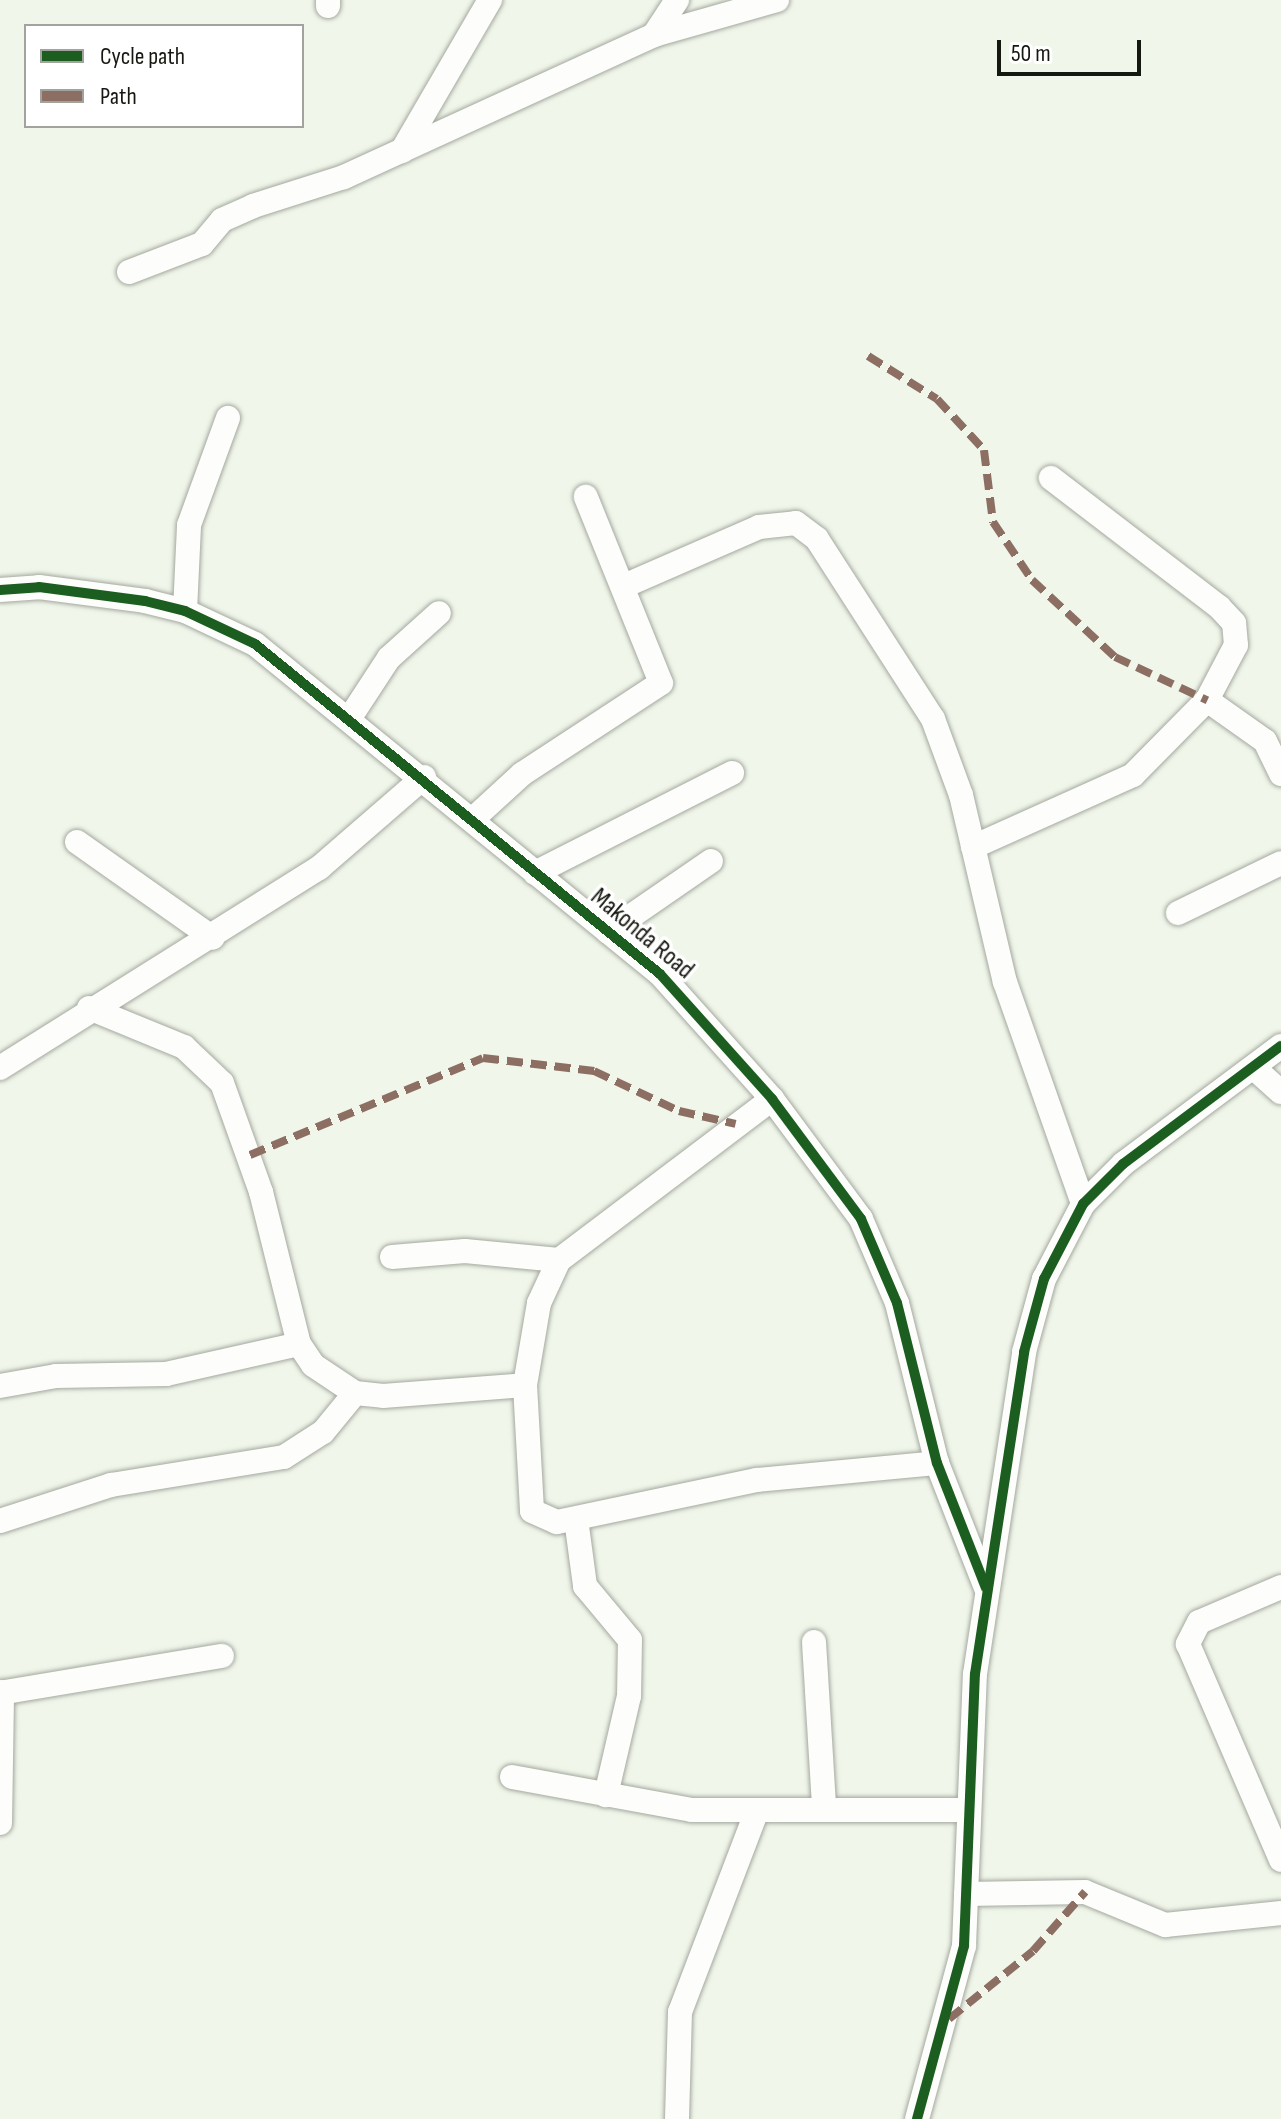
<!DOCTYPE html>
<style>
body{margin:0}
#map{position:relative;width:1281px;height:2119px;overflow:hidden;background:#f0f6ea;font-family:"Sofia Sans Condensed",sans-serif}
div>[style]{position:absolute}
.roads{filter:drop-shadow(0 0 2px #a4a89f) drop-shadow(0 0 2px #a4a89f)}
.minor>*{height:24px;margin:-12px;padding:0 12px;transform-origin:12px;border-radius:12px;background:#fdfefc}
.quiet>*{height:8px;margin-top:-4px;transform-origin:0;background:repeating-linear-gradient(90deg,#8d6e63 0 16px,transparent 0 24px)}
.cycleway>*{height:10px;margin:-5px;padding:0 5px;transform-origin:5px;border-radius:5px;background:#1b5e20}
span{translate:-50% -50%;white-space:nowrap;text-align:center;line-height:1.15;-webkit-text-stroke:7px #fff;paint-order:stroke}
.street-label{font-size:26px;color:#151810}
.legend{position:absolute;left:24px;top:24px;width:280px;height:104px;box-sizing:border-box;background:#fff;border:2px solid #a1a39f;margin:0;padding:10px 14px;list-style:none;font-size:24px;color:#151810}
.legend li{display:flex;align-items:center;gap:16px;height:40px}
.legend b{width:40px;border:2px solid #a1a39f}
.scale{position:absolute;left:997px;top:40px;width:144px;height:36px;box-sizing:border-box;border:4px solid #151810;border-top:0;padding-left:10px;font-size:24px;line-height:28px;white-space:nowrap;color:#151810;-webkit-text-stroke:6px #fff;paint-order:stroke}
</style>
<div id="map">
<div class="roads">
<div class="minor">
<div style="left:328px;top:0;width:6px;rotate:90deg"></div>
<div style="left:654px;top:35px;width:42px;rotate:-56.7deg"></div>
<div style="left:402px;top:151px;width:175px;rotate:-59.8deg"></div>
<div style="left:129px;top:272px;width:78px;rotate:-21deg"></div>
<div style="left:202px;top:244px;width:31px;rotate:-50deg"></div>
<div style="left:222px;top:220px;width:34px;rotate:-24deg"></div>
<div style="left:253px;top:206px;width:96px;rotate:-17.7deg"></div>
<div style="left:344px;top:177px;width:341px;rotate:-24.6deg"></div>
<div style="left:654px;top:35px;width:128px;rotate:-15.9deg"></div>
<div style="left:624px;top:586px;width:147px;rotate:-23.6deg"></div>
<div style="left:759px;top:527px;width:37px;rotate:-6deg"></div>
<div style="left:796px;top:523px;width:26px;rotate:37deg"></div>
<div style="left:817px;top:539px;width:214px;rotate:57.2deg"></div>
<div style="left:933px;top:719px;width:81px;rotate:69.8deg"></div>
<div style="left:961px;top:795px;width:192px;rotate:76.8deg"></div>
<div style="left:1005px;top:982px;width:235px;rotate:70.6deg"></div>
<div style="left:0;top:590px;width:39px;rotate:-4deg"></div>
<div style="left:39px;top:587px;width:107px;rotate:7.5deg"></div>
<div style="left:145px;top:601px;width:41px;rotate:14deg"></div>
<div style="left:185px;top:611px;width:77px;rotate:25.2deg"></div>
<div style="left:255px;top:644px;width:522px;rotate:39.17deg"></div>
<div style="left:660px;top:974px;width:168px;rotate:48.1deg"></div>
<div style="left:772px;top:1099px;width:149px;rotate:53.4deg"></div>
<div style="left:861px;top:1219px;width:91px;rotate:66.8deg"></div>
<div style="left:897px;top:1303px;width:165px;rotate:76deg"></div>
<div style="left:937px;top:1463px;width:134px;rotate:68.6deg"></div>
<div style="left:185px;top:611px;width:86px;rotate:-87.3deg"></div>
<div style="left:189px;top:525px;width:114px;rotate:-70deg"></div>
<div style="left:1207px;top:700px;width:71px;rotate:35.3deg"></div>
<div style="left:1265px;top:741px;width:37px;rotate:64deg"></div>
<div style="left:351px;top:716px;width:69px;rotate:-56.8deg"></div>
<div style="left:389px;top:658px;width:67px;rotate:-42deg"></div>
<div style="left:474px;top:818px;width:65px;rotate:-42.5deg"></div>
<div style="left:522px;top:774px;width:166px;rotate:-33.2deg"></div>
<div style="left:661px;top:683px;width:201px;rotate:-112deg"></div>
<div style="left:77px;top:842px;width:166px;rotate:35.2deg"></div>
<div style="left:973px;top:847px;width:175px;rotate:-24.2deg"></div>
<div style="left:1133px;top:775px;width:105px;rotate:-45.4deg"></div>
<div style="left:1207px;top:700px;width:62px;rotate:-62.2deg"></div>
<div style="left:1236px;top:645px;width:22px;rotate:-95deg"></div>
<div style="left:1234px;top:623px;width:22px;rotate:-133deg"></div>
<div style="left:1219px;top:607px;width:212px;rotate:-142.5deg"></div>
<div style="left:535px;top:873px;width:221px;rotate:-26.9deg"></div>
<div style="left:1178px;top:913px;width:114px;rotate:-25.9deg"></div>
<div style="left:608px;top:932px;width:125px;rotate:-34.6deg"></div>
<div style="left:89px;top:1008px;width:103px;rotate:22.3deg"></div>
<div style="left:184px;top:1047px;width:52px;rotate:43.5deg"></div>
<div style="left:222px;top:1083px;width:116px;rotate:70.3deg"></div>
<div style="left:261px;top:1192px;width:157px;rotate:76deg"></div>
<div style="left:299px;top:1344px;width:25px;rotate:56deg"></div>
<div style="left:313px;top:1365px;width:50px;rotate:33.7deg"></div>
<div style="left:355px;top:1393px;width:28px;rotate:6deg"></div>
<div style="left:383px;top:1396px;width:142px;rotate:-4.4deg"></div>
<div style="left:0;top:1068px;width:377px;rotate:-32.1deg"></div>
<div style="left:319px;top:868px;width:139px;rotate:-40.9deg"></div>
<div style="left:1254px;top:1068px;width:36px;rotate:42deg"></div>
<div style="left:772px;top:1099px;width:267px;rotate:142.9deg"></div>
<div style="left:559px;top:1260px;width:47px;rotate:114.9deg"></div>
<div style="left:539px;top:1303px;width:83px;rotate:99.7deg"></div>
<div style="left:525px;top:1385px;width:126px;rotate:86.8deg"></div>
<div style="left:532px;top:1511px;width:27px;rotate:24deg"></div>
<div style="left:557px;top:1522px;width:204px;rotate:-11.9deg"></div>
<div style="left:757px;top:1480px;width:181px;rotate:-5.4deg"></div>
<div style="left:392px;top:1257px;width:73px;rotate:-4.7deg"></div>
<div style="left:465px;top:1251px;width:94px;rotate:5.5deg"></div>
<div style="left:0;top:1386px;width:57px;rotate:-10.1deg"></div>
<div style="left:56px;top:1376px;width:110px;rotate:-1deg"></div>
<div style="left:166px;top:1374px;width:136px;rotate:-12.7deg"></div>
<div style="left:576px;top:1519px;width:68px;rotate:82.3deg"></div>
<div style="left:585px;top:1586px;width:70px;rotate:50.2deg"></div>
<div style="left:630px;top:1640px;width:56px;rotate:91deg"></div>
<div style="left:629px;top:1696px;width:102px;rotate:103.1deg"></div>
<div style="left:0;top:1521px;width:117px;rotate:-18deg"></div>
<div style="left:111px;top:1485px;width:175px;rotate:-9.2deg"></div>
<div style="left:284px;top:1457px;width:46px;rotate:-32.7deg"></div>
<div style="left:323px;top:1432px;width:50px;rotate:-50.6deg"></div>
<div style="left:1281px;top:1587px;width:89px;rotate:156.9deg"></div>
<div style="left:1199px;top:1622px;width:25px;rotate:117deg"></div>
<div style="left:1188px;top:1644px;width:235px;rotate:66.7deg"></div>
<div style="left:814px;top:1642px;width:165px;rotate:86.5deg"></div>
<div style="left:0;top:1693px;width:225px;rotate:-9.5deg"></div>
<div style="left:512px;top:1777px;width:183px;rotate:10.4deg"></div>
<div style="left:692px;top:1810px;width:272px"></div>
<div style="left:0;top:1823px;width:131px;rotate:-89.1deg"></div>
<div style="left:966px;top:1894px;width:119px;rotate:-1deg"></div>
<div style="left:1085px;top:1892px;width:87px;rotate:22.4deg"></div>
<div style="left:1165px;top:1925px;width:117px;rotate:-5.9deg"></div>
<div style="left:677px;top:2119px;width:107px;rotate:-88.4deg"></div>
<div style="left:680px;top:2012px;width:216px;rotate:-69.1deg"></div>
<div style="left:917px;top:2119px;width:179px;rotate:-74.8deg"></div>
<div style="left:964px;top:1946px;width:272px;rotate:-87.7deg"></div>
<div style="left:975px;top:1674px;width:326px;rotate:-81.3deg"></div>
<div style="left:1024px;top:1352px;width:76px;rotate:-74.7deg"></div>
<div style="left:1044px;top:1279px;width:85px;rotate:-62.5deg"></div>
<div style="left:1083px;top:1204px;width:57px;rotate:-45deg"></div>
<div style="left:1123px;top:1164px;width:197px;rotate:-36.8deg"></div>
</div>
</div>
<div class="quiet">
<div style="left:868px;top:356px;width:81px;rotate:31.9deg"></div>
<div style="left:937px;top:399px;width:69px;rotate:47.3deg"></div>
<div style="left:984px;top:450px;width:73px;rotate:82.9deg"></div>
<div style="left:993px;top:522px;width:70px;rotate:56.1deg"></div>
<div style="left:1032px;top:580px;width:113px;rotate:42.9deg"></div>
<div style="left:1115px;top:657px;width:102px;rotate:25.1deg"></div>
<div style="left:250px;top:1155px;width:252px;rotate:-22.6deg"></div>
<div style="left:483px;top:1058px;width:112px;rotate:6.7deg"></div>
<div style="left:594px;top:1071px;width:94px;rotate:25.2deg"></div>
<div style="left:679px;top:1111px;width:58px;rotate:12.8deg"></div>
<div style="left:949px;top:2019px;width:108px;rotate:-39deg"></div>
<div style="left:1033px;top:1951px;width:79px;rotate:-48.6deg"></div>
</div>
<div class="cycleway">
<div style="left:0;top:590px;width:39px;rotate:-4deg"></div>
<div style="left:39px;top:587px;width:107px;rotate:7.5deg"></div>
<div style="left:145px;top:601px;width:41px;rotate:14deg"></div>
<div style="left:185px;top:611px;width:77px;rotate:25.2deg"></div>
<div style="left:255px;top:644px;width:522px;rotate:39.17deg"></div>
<div style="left:660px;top:974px;width:168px;rotate:48.1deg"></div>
<div style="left:772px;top:1099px;width:149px;rotate:53.4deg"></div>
<div style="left:861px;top:1219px;width:91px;rotate:66.8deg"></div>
<div style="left:897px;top:1303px;width:165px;rotate:76deg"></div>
<div style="left:937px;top:1463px;width:134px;rotate:68.6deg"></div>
<div style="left:917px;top:2119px;width:179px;rotate:-74.8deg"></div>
<div style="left:964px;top:1946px;width:272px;rotate:-87.7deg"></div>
<div style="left:975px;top:1674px;width:326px;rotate:-81.3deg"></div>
<div style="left:1024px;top:1352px;width:76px;rotate:-74.7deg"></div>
<div style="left:1044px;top:1279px;width:85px;rotate:-62.5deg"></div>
<div style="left:1083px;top:1204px;width:57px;rotate:-45deg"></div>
<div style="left:1123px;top:1164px;width:197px;rotate:-36.8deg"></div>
</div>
<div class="street-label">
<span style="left:642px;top:934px;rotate:40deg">Makonda Road</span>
</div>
<ul class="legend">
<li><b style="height:10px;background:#1b5e20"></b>Cycle path</li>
<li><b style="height:10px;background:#8d6e63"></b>Path</li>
</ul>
<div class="scale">50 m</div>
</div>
